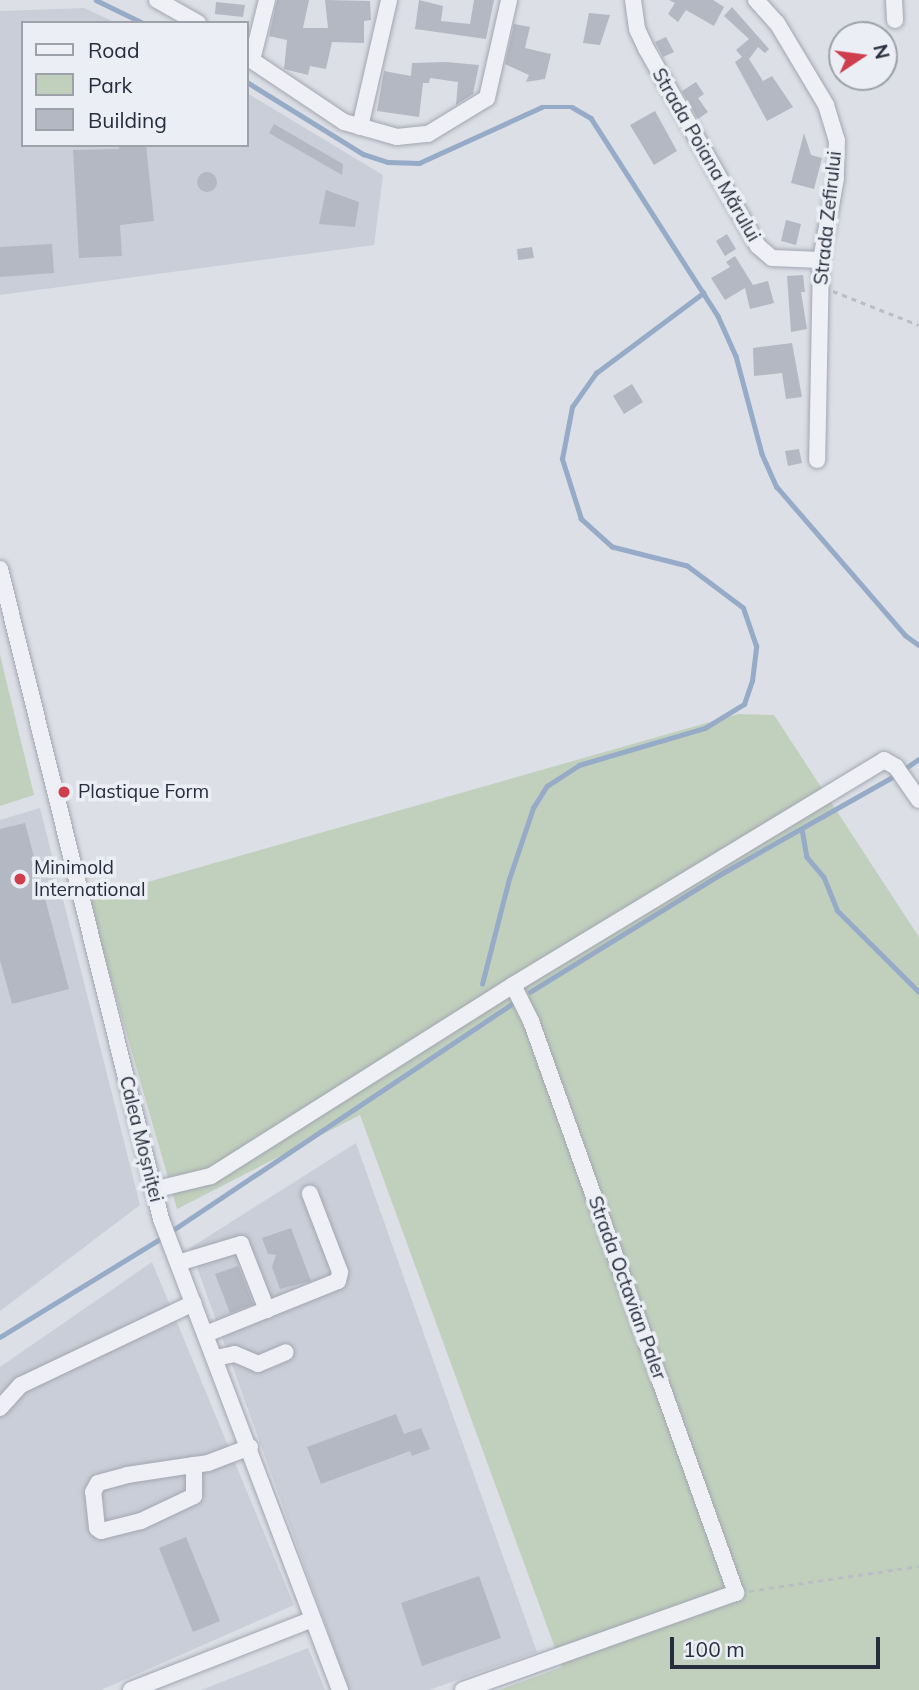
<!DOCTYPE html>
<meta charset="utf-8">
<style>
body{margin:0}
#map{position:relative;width:919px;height:1690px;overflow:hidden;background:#dcdfe6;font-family:Mulish,sans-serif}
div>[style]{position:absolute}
.built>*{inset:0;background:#caced8}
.green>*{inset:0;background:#c1d0bd}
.stream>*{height:4.5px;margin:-2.25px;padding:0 2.25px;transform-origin:2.25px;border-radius:2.25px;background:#96abc7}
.building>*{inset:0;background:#b3b8c3}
.round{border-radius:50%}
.path>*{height:2.5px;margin-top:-1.25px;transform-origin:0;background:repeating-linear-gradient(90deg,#bbbdc5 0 5px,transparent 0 10px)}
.roads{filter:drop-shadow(0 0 2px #a2a6b0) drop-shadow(0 0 2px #a2a6b0)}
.minor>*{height:16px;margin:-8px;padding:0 8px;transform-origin:8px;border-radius:8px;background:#eff0f5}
.dots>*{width:19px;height:19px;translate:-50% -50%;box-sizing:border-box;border:4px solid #ebeef4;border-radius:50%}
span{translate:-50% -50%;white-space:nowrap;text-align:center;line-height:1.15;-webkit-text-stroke:7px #ebeef4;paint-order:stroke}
.street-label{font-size:19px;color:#262d3c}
.poi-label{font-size:19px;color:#262d3c}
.left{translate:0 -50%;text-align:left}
.legend{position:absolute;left:21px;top:21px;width:228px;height:126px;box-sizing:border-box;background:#ebeef4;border:2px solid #9ca1aa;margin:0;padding:9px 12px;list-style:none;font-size:21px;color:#262d3c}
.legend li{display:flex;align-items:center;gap:14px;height:35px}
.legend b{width:35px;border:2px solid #9ca1aa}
.north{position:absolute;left:828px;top:21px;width:70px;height:70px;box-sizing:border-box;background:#ebeef4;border:2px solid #9ca1aa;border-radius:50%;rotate:77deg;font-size:19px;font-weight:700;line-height:28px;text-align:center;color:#262d3c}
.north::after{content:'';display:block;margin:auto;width:24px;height:32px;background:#ce3e4c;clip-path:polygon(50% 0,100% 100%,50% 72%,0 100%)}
.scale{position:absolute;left:670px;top:1637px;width:210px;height:32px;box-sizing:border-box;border:4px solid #262d3c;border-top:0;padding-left:9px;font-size:21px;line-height:24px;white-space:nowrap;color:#262d3c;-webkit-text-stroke:5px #ebeef4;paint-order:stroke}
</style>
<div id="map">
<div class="built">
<div style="clip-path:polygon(84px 8px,117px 23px,23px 23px,23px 145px,247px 145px,247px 93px,383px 175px,374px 245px,0 295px,0 11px)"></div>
<div style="clip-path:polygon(40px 808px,140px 1205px,0 1311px,0 820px)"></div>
<div style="clip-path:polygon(356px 1143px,537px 1652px,429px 1690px,349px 1690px,190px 1248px)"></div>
<div style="clip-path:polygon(152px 1262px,294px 1605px,101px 1690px,0 1690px,0 1367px)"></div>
<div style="clip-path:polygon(308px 1648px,325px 1690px,201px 1690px)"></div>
</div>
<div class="green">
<div style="clip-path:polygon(0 655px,34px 795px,0 806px)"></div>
<div style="clip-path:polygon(738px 714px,774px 715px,919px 937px,919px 1690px,499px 1690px,562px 1667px,360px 1115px,177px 1209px,88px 899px)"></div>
</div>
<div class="stream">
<div style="left:96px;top:0;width:52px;rotate:26.1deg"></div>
<div style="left:247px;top:82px;width:137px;rotate:31.8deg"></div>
<div style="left:363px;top:154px;width:26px;rotate:18deg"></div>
<div style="left:388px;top:162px;width:31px;rotate:2deg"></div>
<div style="left:419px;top:163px;width:135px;rotate:-24.5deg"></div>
<div style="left:542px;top:107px;width:30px"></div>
<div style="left:572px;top:107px;width:22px;rotate:30deg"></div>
<div style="left:591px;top:118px;width:235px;rotate:57.3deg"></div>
<div style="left:718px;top:316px;width:44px;rotate:65.8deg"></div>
<div style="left:736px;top:356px;width:101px;rotate:75.1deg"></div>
<div style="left:762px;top:454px;width:36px;rotate:66deg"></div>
<div style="left:777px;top:487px;width:196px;rotate:49.1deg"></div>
<div style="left:905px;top:635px;width:17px;rotate:36deg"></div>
<div style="left:903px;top:770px;width:19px;rotate:-35deg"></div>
<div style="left:802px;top:829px;width:28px;rotate:80deg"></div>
<div style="left:807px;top:857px;width:26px;rotate:50deg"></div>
<div style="left:824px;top:877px;width:35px;rotate:68deg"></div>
<div style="left:837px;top:910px;width:116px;rotate:45deg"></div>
<div style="left:482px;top:984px;width:108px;rotate:-75.6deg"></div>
<div style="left:509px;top:879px;width:75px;rotate:-71.3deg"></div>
<div style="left:533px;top:808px;width:26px;rotate:-58deg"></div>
<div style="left:547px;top:786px;width:38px;rotate:-33deg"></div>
<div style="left:579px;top:765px;width:131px;rotate:-16.4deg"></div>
<div style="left:705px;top:728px;width:46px;rotate:-31.6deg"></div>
<div style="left:744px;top:704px;width:24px;rotate:-71deg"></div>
<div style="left:752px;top:681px;width:35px;rotate:-83deg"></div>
<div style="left:756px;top:646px;width:40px;rotate:-108.9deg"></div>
<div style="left:743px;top:608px;width:70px;rotate:-143.1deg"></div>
<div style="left:687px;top:566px;width:77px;rotate:-165.8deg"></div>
<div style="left:612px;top:547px;width:42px;rotate:-137.9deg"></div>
<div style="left:581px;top:519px;width:63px;rotate:-107.6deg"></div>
<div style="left:562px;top:459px;width:53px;rotate:-79.1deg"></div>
<div style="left:572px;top:407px;width:42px;rotate:-54.8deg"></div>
<div style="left:596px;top:373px;width:134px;rotate:-36.8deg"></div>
<div style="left:530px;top:992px;width:225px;rotate:-31.7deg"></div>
<div style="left:721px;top:874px;width:201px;rotate:-29.5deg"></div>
<div style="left:170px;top:1232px;width:413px;rotate:-33.7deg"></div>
<div style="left:0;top:1337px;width:191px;rotate:-31.5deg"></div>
</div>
<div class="building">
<div style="clip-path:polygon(277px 0,309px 0,303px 28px,328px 28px,325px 0,370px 1px,371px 20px,364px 21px,364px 43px,332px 42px,326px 69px,310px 66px,308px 75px,284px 69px,287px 40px,269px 36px)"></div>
<div style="clip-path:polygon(419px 0,443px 6px,441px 21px,470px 24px,474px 0,494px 0,486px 39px,415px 29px)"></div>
<div style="clip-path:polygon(669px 0,713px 0,724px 7px,714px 26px,686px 10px,678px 22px,668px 14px,675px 3px)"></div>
<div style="clip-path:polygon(216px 2px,245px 5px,243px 17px,215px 14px)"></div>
<div style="clip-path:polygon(732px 7px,769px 49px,765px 53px,758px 47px,749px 59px,763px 81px,772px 76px,793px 107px,767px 121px,735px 62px,742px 57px,736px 50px,749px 39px,724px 16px)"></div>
<div style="clip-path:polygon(589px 13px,610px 15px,600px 45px,583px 43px)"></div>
<div style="clip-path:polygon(514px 24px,530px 27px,525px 48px,551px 54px,545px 79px,526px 82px,529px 75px,505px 64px)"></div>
<div style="clip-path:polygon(666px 37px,674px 52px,663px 57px,655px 42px)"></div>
<div style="clip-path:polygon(446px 62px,479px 65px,473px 94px,456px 105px,458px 82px,430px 78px,429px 83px,423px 83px,419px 117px,377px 111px,384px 71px,411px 76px,412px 63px)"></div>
<div style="clip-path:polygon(696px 82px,704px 94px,698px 98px,708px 112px,698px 119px,682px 91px)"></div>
<div style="clip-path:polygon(655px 111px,677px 151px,654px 165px,630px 125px)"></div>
<div style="clip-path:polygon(274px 124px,343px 164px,342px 175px,269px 133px)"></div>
<div style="clip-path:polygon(804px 133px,811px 155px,822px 158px,814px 189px,791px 183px)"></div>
<div style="clip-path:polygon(118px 145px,146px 145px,154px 221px,120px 225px,122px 256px,79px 258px,73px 150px,119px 149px)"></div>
<div class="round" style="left:197px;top:172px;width:20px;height:20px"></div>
<div style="clip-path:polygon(326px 190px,359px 202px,355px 227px,319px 224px)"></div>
<div style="clip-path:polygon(786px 220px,801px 224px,796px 245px,781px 241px)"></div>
<div style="clip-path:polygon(727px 234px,736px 249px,725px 256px,716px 241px)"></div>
<div style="clip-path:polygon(52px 244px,54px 273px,0 277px,0 247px)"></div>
<div style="clip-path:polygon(532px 247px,534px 258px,518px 260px,517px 249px)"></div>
<div style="clip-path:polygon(735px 256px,753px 285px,768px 281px,774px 303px,750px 309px,745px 288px,725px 300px,711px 278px,730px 267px,726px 262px)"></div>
<div style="clip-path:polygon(803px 275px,805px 292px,801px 292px,807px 329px,791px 332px,787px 276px)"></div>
<div style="clip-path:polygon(792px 343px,802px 397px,786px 399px,782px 373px,754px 376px,753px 348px)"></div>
<div style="clip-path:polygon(632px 384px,643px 402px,624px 414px,613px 396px)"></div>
<div style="clip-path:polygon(799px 449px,802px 463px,788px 466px,785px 451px)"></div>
<div style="clip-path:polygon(25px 823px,69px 989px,12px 1004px,0 960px,0 829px)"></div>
<div style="clip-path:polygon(291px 1228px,311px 1281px,280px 1289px,272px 1267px,276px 1255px,268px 1254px,262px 1238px)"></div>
<div style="clip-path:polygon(238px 1266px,253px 1304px,230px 1313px,215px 1274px)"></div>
<div style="clip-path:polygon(396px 1414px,404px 1434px,421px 1428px,430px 1449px,412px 1456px,410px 1451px,321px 1484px,307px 1447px)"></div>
<div style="clip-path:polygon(186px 1537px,220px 1621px,193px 1632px,159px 1548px)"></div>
<div style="clip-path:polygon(479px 1576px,501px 1638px,422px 1666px,401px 1603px)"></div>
</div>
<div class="path">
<div style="left:833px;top:291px;width:92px;rotate:21.6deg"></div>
<div style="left:749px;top:1591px;width:172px;rotate:-8.4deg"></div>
</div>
<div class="roads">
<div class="minor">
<div style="left:157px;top:0;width:47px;rotate:29.3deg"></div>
<div style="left:633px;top:0;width:29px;rotate:82deg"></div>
<div style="left:637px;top:29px;width:23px;rotate:65deg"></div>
<div style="left:647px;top:50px;width:225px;rotate:60.5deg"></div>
<div style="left:758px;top:246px;width:18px;rotate:41deg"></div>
<div style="left:772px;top:258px;width:49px;rotate:2.3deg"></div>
<div style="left:756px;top:0;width:31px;rotate:48deg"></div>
<div style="left:777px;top:23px;width:96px;rotate:59.1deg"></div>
<div style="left:826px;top:105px;width:37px;rotate:73deg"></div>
<div style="left:837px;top:140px;width:38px;rotate:92deg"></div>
<div style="left:836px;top:178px;width:83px;rotate:100.4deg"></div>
<div style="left:821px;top:260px;width:200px;rotate:91.1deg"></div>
<div style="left:894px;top:0;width:20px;rotate:87deg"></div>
<div style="left:247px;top:57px;width:117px;rotate:33.8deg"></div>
<div style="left:344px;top:122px;width:55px;rotate:15.8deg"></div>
<div style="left:397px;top:137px;width:31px;rotate:-6deg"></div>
<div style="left:428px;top:134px;width:69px;rotate:-31.4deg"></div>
<div style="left:487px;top:98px;width:100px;rotate:-77.3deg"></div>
<div style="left:252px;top:60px;width:62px;rotate:-76deg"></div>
<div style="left:360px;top:127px;width:130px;rotate:-77.1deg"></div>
<div style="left:0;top:569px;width:670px;rotate:76.09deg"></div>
<div style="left:161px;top:1219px;width:504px;rotate:69.19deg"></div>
<div style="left:153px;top:1190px;width:60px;rotate:-13.6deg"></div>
<div style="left:211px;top:1176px;width:357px;rotate:-32.3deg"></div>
<div style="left:513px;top:985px;width:434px;rotate:-31.2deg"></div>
<div style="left:884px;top:760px;width:14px;rotate:30deg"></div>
<div style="left:896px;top:767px;width:40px;rotate:55.1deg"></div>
<div style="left:178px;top:1263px;width:66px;rotate:-16.8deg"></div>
<div style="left:241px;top:1244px;width:71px;rotate:68.5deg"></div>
<div style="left:206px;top:1334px;width:142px;rotate:-21.9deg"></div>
<div style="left:338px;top:1281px;width:9px;rotate:-77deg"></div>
<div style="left:340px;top:1272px;width:84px;rotate:-111deg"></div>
<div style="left:216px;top:1358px;width:19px;rotate:-12deg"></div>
<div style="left:235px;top:1354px;width:25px;rotate:23deg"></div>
<div style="left:258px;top:1364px;width:30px;rotate:-23deg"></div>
<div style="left:0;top:1408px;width:31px;rotate:-48deg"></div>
<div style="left:21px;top:1385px;width:191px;rotate:-25.4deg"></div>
<div style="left:194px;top:1465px;width:31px;rotate:90deg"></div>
<div style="left:194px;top:1496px;width:59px;rotate:154.7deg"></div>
<div style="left:141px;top:1521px;width:41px;rotate:166deg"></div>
<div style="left:101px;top:1531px;width:5px;rotate:-143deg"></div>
<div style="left:97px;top:1528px;width:36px;rotate:-96deg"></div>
<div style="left:93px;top:1492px;width:10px;rotate:-61deg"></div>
<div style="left:98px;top:1483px;width:30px;rotate:-15deg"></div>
<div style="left:127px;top:1475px;width:68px;rotate:-8.5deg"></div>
<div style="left:194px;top:1465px;width:14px;rotate:-8deg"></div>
<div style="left:208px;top:1463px;width:45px;rotate:-20.9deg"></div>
<div style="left:131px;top:1690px;width:195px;rotate:-21.3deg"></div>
<div style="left:463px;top:1690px;width:290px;rotate:-19.6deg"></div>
<div style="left:736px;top:1593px;width:608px;rotate:-109.72deg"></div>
<div style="left:531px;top:1021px;width:40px;rotate:-116.6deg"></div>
</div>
</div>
<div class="dots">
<div style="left:64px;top:792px;background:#ce3e4c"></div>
<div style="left:20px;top:879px;background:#ce3e4c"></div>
</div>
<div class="street-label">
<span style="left:706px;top:155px;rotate:60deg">Strada Poiana Mărului</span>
<span style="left:828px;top:218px;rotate:-84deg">Strada Zefirului</span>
<span style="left:141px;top:1139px;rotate:76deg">Calea Moșniței</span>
<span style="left:627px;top:1288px;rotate:70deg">Strada Octavian Paler</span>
</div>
<div class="poi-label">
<span class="left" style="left:78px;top:792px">Plastique Form</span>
<span class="left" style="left:34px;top:879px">Minimold<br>International</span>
</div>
<ul class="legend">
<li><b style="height:9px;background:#eff0f5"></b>Road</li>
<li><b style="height:19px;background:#c1d0bd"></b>Park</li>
<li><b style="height:19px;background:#b3b8c3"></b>Building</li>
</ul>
<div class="north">N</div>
<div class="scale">100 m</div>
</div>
